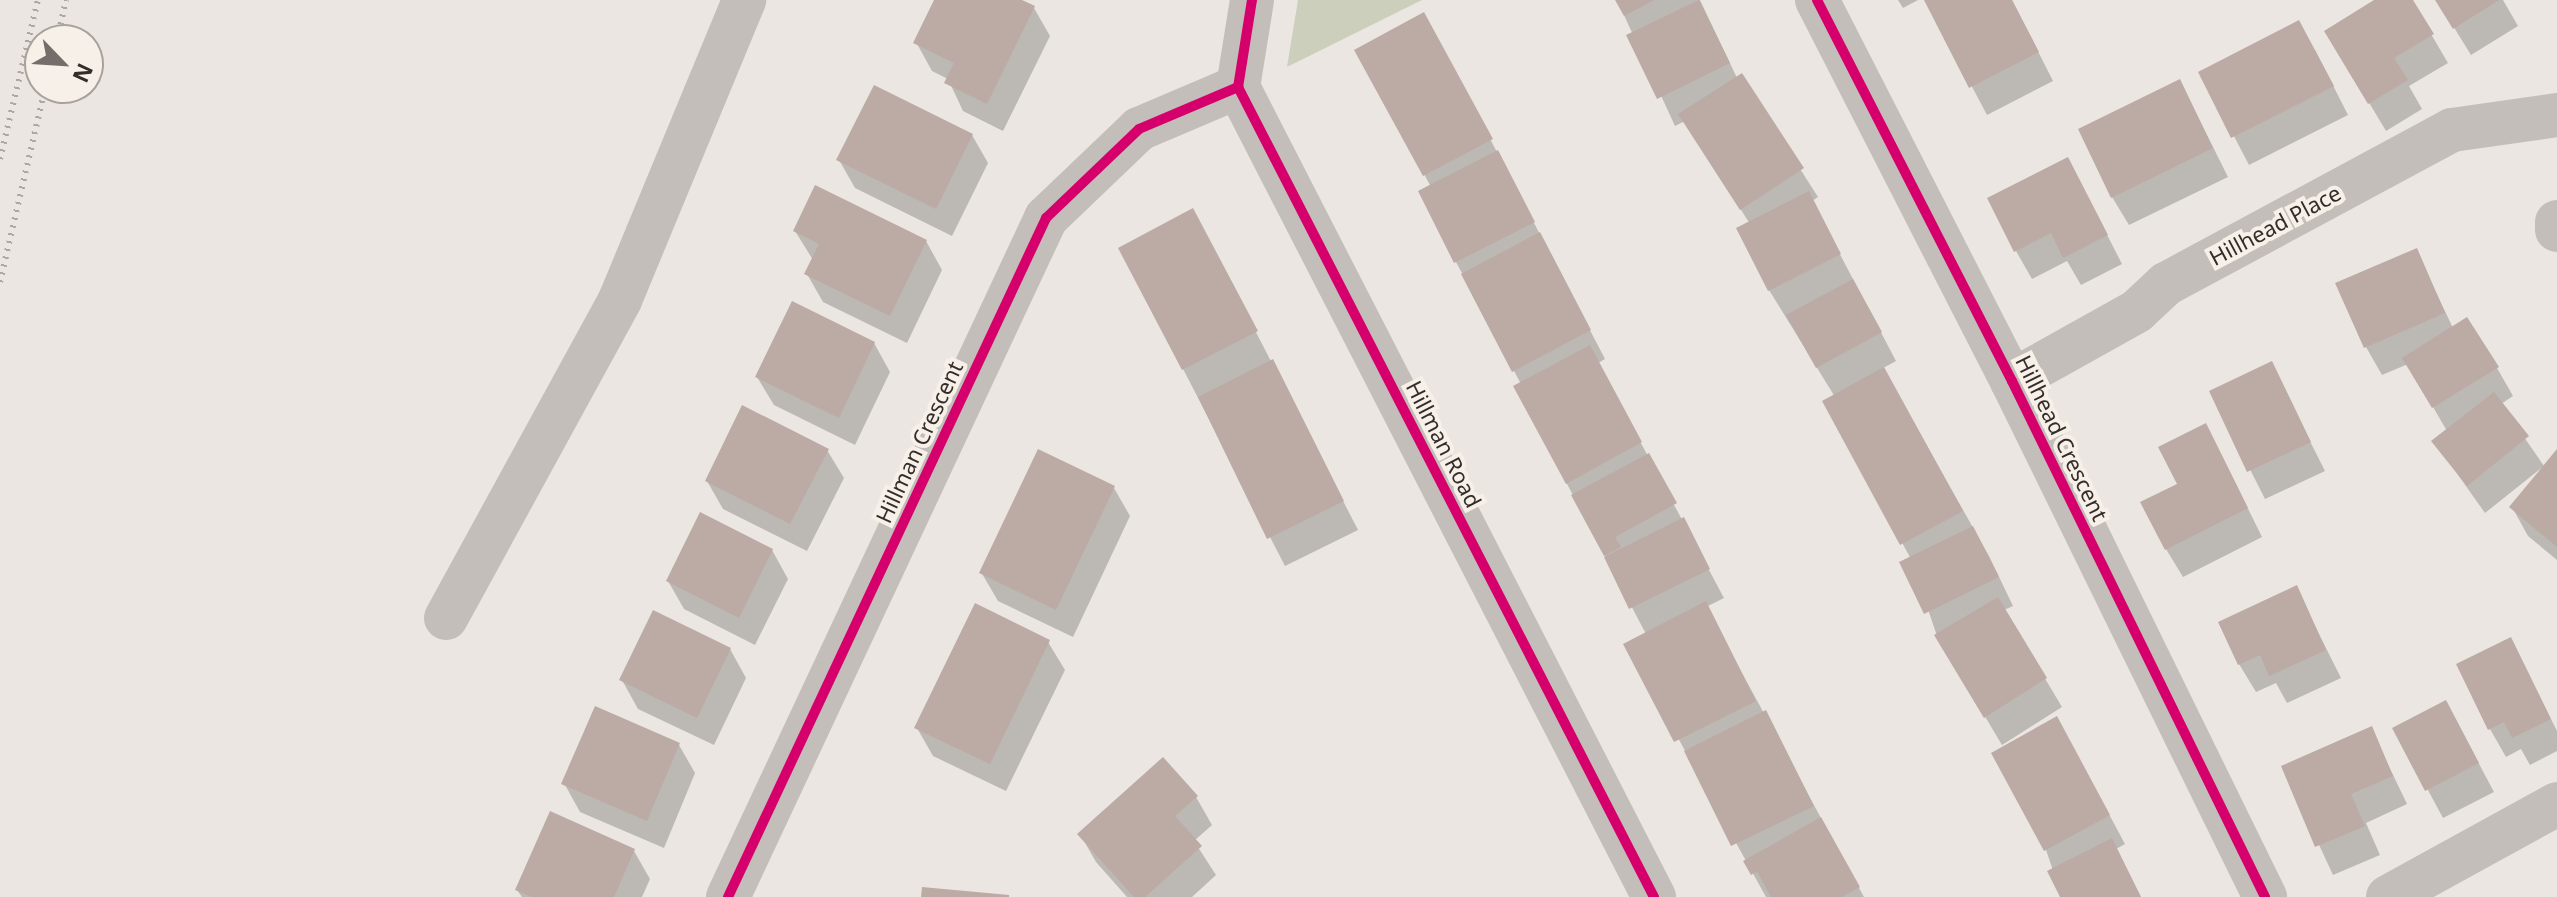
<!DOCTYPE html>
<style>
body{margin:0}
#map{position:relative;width:2557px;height:897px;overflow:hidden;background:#ebe6e1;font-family:"Noto Sans",sans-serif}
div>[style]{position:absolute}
.green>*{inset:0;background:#cdcfbd}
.shadow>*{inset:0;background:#0003}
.building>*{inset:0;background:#bcaaa5}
.minor>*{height:44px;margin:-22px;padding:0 22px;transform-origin:22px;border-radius:22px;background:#c4bebb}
.rail>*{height:6px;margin-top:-3px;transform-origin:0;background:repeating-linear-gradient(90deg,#aca7a5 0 2px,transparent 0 8px)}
.cycleway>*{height:10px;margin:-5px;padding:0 5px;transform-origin:5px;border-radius:5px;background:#d6006c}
span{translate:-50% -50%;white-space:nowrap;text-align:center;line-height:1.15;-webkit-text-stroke:8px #f7f0e9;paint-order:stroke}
.street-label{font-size:22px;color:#342c29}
.north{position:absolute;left:24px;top:24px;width:80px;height:80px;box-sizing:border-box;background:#f7f0e9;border:2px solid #a9a29c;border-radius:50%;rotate:115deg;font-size:22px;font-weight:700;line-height:32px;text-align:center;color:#342c29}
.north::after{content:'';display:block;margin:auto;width:28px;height:36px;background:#746d69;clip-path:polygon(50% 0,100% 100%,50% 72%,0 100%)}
</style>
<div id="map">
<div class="green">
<div style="clip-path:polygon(1298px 0,1422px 0,1287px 67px)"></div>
</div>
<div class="shadow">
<div style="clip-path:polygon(937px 0,1018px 0,1034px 8px,1050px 36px,1003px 131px,963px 111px,948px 79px,932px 71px,916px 42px)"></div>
<div style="clip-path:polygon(1617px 0,1700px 0,1737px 78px,1741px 76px,1818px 197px,1812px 201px,1896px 361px,1883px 368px,1989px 556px,2013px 606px,2004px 610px,2062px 707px,2002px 745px,1937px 636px,1911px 559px,1825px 402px,1835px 397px,1769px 290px,1750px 224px,1685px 121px,1675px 126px)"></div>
<div style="clip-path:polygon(1898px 0,1918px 0,1903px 8px)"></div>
<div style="clip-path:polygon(1926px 0,2012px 0,2053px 81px,1987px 115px)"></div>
<div style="clip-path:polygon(2378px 0,2411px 0,2448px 63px,2409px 86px,2422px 109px,2386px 131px,2343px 59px)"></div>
<div style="clip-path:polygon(2437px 0,2503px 0,2518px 26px,2471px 55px)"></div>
<div style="clip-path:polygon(1440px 43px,1605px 359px,1598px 363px,1724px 598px,1706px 607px,1864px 897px,1766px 897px,1626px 644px,1646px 634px,1516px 387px,1521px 384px,1456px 262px,1431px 187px,1357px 50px)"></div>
<div style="clip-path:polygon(2315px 50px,2348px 115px,2249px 165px,2201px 73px)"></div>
<div style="clip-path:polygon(2180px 81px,2228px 177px,2129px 225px,2112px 197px)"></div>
<div style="clip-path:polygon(972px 135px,988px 163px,952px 236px,855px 188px,839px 160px)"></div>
<div style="clip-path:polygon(2083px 188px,2122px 264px,2081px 285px,2067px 261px,2032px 279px,2016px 251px)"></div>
<div style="clip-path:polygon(795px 231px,926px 241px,942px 270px,907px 343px,823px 302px,807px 274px,813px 260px)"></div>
<div style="clip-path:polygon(1208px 239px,1358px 530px,1285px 566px,1121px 249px)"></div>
<div style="clip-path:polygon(2416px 250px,2453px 328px,2497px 368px,2513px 396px,2501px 404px,2544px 466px,2485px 513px,2434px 441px,2447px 431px,2408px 364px,2382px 375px,2366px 347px)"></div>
<div style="clip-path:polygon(874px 343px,890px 372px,855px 445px,774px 405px,757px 377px)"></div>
<div style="clip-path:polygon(2271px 364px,2325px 471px,2265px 499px,2211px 392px)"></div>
<div style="clip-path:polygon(827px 450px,844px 478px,807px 551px,723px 509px,707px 481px)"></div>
<div style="clip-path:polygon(2557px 453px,2557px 560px,2528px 536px,2512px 507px)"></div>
<div style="clip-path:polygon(2221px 454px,2262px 537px,2183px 577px,2166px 549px,2180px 485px)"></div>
<div style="clip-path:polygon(1114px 488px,1130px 516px,1073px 637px,998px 601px,981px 572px)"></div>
<div style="clip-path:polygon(772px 550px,788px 579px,755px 645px,684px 609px,668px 581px)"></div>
<div style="clip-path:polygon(2296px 588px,2341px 678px,2287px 703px,2276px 683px,2256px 692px,2239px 664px)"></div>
<div style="clip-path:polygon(2511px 640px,2557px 731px,2557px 751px,2530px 765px,2521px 749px,2506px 757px,2490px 729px)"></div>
<div style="clip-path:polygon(1048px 642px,1065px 670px,1006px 791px,933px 756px,917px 728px)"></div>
<div style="clip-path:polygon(730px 649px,746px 678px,714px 745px,638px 709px,622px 680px)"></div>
<div style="clip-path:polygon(2371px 729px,2407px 804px,2366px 823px,2380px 855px,2333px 875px,2283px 767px)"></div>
<div style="clip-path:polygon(2395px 729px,2461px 730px,2494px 792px,2443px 818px)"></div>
<div style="clip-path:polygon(679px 745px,695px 773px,664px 848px,580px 812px,564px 783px)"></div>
<div style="clip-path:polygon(2073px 747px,2125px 844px,2116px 849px,2141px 897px,2062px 897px,2046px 850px)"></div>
<div style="clip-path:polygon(1196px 797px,1212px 825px,1194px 841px,1216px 875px,1192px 897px,1127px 897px,1096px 862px,1080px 834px)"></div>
<div style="clip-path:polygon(634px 851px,650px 879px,642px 897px,522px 897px,517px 890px)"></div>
</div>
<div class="building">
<div style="clip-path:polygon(934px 0,1022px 0,1035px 6px,987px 104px,944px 83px,954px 63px,913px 43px)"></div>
<div style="clip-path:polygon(1615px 0,1654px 0,1624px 16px)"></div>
<div style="clip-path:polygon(1699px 0,1730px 63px,1657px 99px,1626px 35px)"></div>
<div style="clip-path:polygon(1924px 0,2012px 0,2039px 52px,1969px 88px)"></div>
<div style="clip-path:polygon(2374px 0,2413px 0,2434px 34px,2394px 58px,2408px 80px,2368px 104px,2324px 31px)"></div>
<div style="clip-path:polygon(2435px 0,2499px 0,2453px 29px)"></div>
<div style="clip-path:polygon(1424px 12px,1493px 139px,1423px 176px,1354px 50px)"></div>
<div style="clip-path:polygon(2299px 20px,2334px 86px,2231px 138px,2198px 72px)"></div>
<div style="clip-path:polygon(1742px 73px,1804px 168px,1740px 210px,1678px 114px)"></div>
<div style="clip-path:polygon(2180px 79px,2213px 148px,2111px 198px,2078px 129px)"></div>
<div style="clip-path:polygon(874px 85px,973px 134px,936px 209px,836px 160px)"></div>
<div style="clip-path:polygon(1498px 150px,1535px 222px,1454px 263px,1418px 191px)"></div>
<div style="clip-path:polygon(2068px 157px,2108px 235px,2063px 258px,2051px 233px,2014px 252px,1987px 198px)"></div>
<div style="clip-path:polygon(815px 185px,927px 240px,890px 316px,804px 274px,819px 244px,793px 231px)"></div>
<div style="clip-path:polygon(1809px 191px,1841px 254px,1768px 291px,1736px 228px)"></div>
<div style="clip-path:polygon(1193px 208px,1258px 331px,1182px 370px,1118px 248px)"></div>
<div style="clip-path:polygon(1540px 232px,1591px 330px,1512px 372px,1461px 274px)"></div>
<div style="clip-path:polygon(2417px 248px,2445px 313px,2364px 348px,2335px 283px)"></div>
<div style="clip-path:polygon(1853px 279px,1882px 332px,1816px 368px,1786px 315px)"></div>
<div style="clip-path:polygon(792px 301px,875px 342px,839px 418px,755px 377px)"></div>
<div style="clip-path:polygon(2467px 317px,2499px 367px,2432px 408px,2402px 358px)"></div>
<div style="clip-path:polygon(1590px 345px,1642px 442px,1566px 484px,1513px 386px)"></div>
<div style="clip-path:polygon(1273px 359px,1344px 501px,1267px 539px,1198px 397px)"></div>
<div style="clip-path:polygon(2272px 361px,2311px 442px,2247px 472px,2209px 391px)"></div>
<div style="clip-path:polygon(1884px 367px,1963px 511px,1900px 545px,1822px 401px)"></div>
<div style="clip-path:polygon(2494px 392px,2529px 436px,2467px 486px,2431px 441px)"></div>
<div style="clip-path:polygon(742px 405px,829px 449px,790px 524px,705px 481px)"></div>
<div style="clip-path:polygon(2206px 423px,2248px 508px,2165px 550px,2140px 502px,2177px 484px,2158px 447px)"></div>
<div style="clip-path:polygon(1038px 449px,1115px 486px,1056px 610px,979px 573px)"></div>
<div style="clip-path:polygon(2557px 449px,2557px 547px,2509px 507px)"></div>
<div style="clip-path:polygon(1649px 453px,1677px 503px,1615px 537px,1621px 547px,1604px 556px,1571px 495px)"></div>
<div style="clip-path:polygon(700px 512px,773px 549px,739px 618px,666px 581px)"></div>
<div style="clip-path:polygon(1684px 517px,1710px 569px,1629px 609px,1604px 557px)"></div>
<div style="clip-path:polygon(1973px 526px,1999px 577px,1924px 614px,1899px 562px)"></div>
<div style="clip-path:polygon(2297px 585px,2326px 650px,2269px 676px,2260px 655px,2238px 665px,2218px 622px)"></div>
<div style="clip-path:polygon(1998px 597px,2047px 678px,1984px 718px,1934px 635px)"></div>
<div style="clip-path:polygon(1706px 601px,1756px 701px,1674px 742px,1623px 644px)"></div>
<div style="clip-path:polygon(975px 603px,1050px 640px,990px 764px,914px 728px)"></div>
<div style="clip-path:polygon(653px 610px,731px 648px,697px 718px,619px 680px)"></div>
<div style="clip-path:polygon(2511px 637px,2551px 719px,2512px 738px,2504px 722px,2488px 730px,2456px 664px)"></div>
<div style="clip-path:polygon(2446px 700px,2479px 763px,2425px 791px,2392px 728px)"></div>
<div style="clip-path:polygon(595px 706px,680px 743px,647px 821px,561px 784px)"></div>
<div style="clip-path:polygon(1766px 710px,1814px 806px,1731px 846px,1684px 751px)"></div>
<div style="clip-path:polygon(2057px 716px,2110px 815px,2044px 851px,1991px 753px)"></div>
<div style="clip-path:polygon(2372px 726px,2393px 776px,2351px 794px,2365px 826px,2315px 847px,2281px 766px)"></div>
<div style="clip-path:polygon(1163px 757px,1198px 796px,1175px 816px,1202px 846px,1145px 897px,1134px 897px,1077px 834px)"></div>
<div style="clip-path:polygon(550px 811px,635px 849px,614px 897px,532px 897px,515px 890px)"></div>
<div style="clip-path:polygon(1821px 817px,1860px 887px,1842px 897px,1771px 897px,1757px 871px,1751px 875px,1743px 861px)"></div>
<div style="clip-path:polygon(2112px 838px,2141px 897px,2060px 897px,2047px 871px)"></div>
<div style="clip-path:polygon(922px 887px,1009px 895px,1009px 897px,921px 897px)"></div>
</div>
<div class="minor">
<div style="left:1252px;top:0;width:88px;rotate:99.1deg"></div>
<div style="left:1238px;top:87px;width:911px;rotate:62.82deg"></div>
<div style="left:1817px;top:0;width:428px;rotate:62.9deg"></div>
<div style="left:2012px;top:381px;width:575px;rotate:63.88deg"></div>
<div style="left:2557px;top:222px;width:8px;rotate:90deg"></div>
<div style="left:2012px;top:381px;width:143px;rotate:-29.2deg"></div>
<div style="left:2137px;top:311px;width:40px;rotate:-43deg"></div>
<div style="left:2166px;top:284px;width:325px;rotate:-28.3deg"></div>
<div style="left:2452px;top:130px;width:106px;rotate:-8.1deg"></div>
<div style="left:446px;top:618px;width:362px;rotate:-61.3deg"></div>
<div style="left:620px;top:300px;width:325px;rotate:-67.5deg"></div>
<div style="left:728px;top:897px;width:750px;rotate:-64.9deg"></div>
<div style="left:1046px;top:218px;width:129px;rotate:-43.7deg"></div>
<div style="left:1139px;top:129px;width:108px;rotate:-23deg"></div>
<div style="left:2388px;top:897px;width:193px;rotate:-28.8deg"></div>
</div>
<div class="rail">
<div style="left:57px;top:40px;width:41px;rotate:-77.3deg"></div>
<div style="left:0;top:159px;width:163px;rotate:-76.6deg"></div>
<div style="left:0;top:282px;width:199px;rotate:-76.9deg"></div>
</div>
<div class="cycleway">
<div style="left:1252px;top:0;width:88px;rotate:99.1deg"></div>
<div style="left:1238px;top:87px;width:911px;rotate:62.82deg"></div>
<div style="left:1817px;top:0;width:428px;rotate:62.9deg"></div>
<div style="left:2012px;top:381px;width:575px;rotate:63.88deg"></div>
<div style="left:728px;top:897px;width:750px;rotate:-64.9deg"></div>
<div style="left:1046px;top:218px;width:129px;rotate:-43.7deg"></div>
<div style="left:1139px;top:129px;width:108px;rotate:-23deg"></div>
</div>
<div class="street-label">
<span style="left:2275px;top:225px;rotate:-28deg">Hillhead Place</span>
<span style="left:2062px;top:438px;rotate:64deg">Hillhead Crescent</span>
<span style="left:919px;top:442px;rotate:-65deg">Hillman Crescent</span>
<span style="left:1444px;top:444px;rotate:63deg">Hillman Road</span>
</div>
<div class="north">N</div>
</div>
